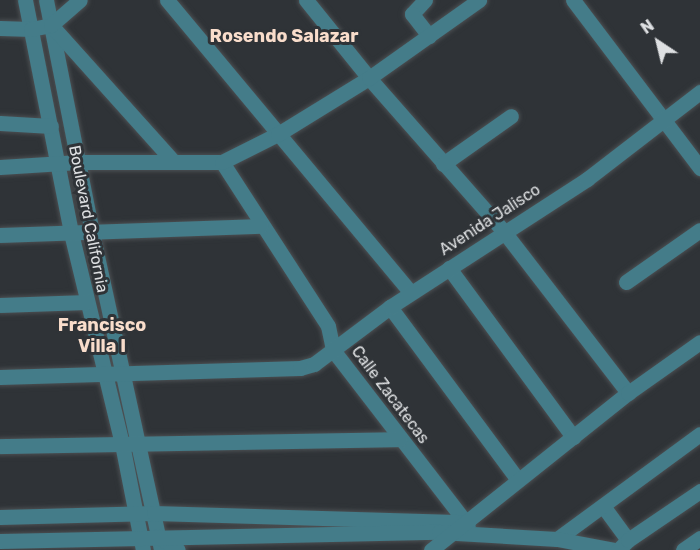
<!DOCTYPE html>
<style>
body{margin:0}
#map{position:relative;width:700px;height:550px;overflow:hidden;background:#2f3337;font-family:Rubik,sans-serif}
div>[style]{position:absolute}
.roads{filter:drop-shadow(0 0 2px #4b4f52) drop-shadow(0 0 2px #4b4f52)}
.minor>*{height:15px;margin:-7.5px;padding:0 7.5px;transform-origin:7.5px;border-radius:7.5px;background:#447c89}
span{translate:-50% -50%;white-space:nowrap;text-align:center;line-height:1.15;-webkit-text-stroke:6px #2f3337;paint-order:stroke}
.street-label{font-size:16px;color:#dee0e2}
.neighbourhood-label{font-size:18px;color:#f9ddcb;font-weight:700}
.north{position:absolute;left:628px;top:12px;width:60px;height:60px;-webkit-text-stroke:4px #2f3337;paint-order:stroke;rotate:325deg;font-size:16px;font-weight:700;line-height:24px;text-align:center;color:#dee0e2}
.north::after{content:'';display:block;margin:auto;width:21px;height:27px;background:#dee0e2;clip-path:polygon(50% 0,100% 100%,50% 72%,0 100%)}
</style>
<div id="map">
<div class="roads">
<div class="minor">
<div style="left:25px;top:0;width:237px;rotate:78.8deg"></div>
<div style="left:71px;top:233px;width:217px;rotate:76.4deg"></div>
<div style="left:122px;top:444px;width:108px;rotate:78.8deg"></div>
<div style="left:46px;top:0;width:237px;rotate:78.8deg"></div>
<div style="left:92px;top:233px;width:324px;rotate:77.7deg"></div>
<div style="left:167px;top:0;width:381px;rotate:50.2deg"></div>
<div style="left:306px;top:0;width:100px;rotate:51.1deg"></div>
<div style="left:369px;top:78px;width:206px;rotate:48.7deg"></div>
<div style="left:505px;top:233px;width:202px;rotate:52.4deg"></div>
<div style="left:425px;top:0;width:19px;rotate:133deg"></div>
<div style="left:412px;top:14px;width:28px;rotate:52deg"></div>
<div style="left:573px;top:0;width:211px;rotate:52.9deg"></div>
<div style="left:51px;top:25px;width:181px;rotate:48.1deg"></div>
<div style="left:0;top:28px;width:31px;rotate:2deg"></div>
<div style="left:31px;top:29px;width:20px;rotate:-11deg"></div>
<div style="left:51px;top:25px;width:38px;rotate:-41deg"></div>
<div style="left:0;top:123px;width:51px;rotate:3.4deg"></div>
<div style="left:222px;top:162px;width:195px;rotate:57.1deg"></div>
<div style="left:328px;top:326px;width:25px;rotate:78deg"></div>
<div style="left:333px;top:350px;width:221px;rotate:52.4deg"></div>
<div style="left:443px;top:164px;width:83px;rotate:-35.2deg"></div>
<div style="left:0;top:167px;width:79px;rotate:-3.6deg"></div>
<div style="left:79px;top:162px;width:143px"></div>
<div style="left:222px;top:162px;width:63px;rotate:-26.6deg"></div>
<div style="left:278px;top:134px;width:107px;rotate:-31.6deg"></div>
<div style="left:369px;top:78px;width:135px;rotate:-35.3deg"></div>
<div style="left:0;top:235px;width:261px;rotate:-2deg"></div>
<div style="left:449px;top:268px;width:210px;rotate:53.7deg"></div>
<div style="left:626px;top:282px;width:90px;rotate:-35.1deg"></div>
<div style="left:0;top:305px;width:87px;rotate:-2deg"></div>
<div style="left:390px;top:307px;width:215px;rotate:53.5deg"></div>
<div style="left:0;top:377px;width:300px;rotate:-1.7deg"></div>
<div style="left:300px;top:368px;width:15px;rotate:-16deg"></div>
<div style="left:314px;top:364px;width:95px;rotate:-36.9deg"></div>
<div style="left:390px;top:307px;width:235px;rotate:-33deg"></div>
<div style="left:587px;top:179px;width:143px;rotate:-37.6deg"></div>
<div style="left:0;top:446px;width:400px;rotate:-1deg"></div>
<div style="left:603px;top:506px;width:42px;rotate:53.7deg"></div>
<div style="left:0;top:517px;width:154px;rotate:-1.5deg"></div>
<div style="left:154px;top:513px;width:311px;rotate:1.7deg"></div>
<div style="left:158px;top:536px;width:24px;rotate:35deg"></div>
<div style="left:557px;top:539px;width:177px;rotate:-36.3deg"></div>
<div style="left:0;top:541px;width:439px;rotate:-1.2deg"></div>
<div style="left:439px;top:532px;width:118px;rotate:3.4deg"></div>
<div style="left:557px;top:539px;width:58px;rotate:10.9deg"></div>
<div style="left:431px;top:550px;width:252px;rotate:-38.6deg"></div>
<div style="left:628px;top:393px;width:88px;rotate:-35.3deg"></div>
<div style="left:618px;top:550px;width:14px;rotate:-45deg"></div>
<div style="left:628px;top:540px;width:87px;rotate:-34.2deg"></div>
<div style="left:683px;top:550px;width:21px;rotate:-35deg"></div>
</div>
</div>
<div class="street-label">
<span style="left:88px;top:219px;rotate:79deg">Boulevard California</span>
<span style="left:490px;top:220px;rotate:-33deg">Avenida Jalisco</span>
<span style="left:390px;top:395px;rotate:53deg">Calle Zacatecas</span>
</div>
<div class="neighbourhood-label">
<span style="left:284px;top:36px">Rosendo Salazar</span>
<span style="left:102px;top:336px">Francisco<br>Villa I</span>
</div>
<div class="north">N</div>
</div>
